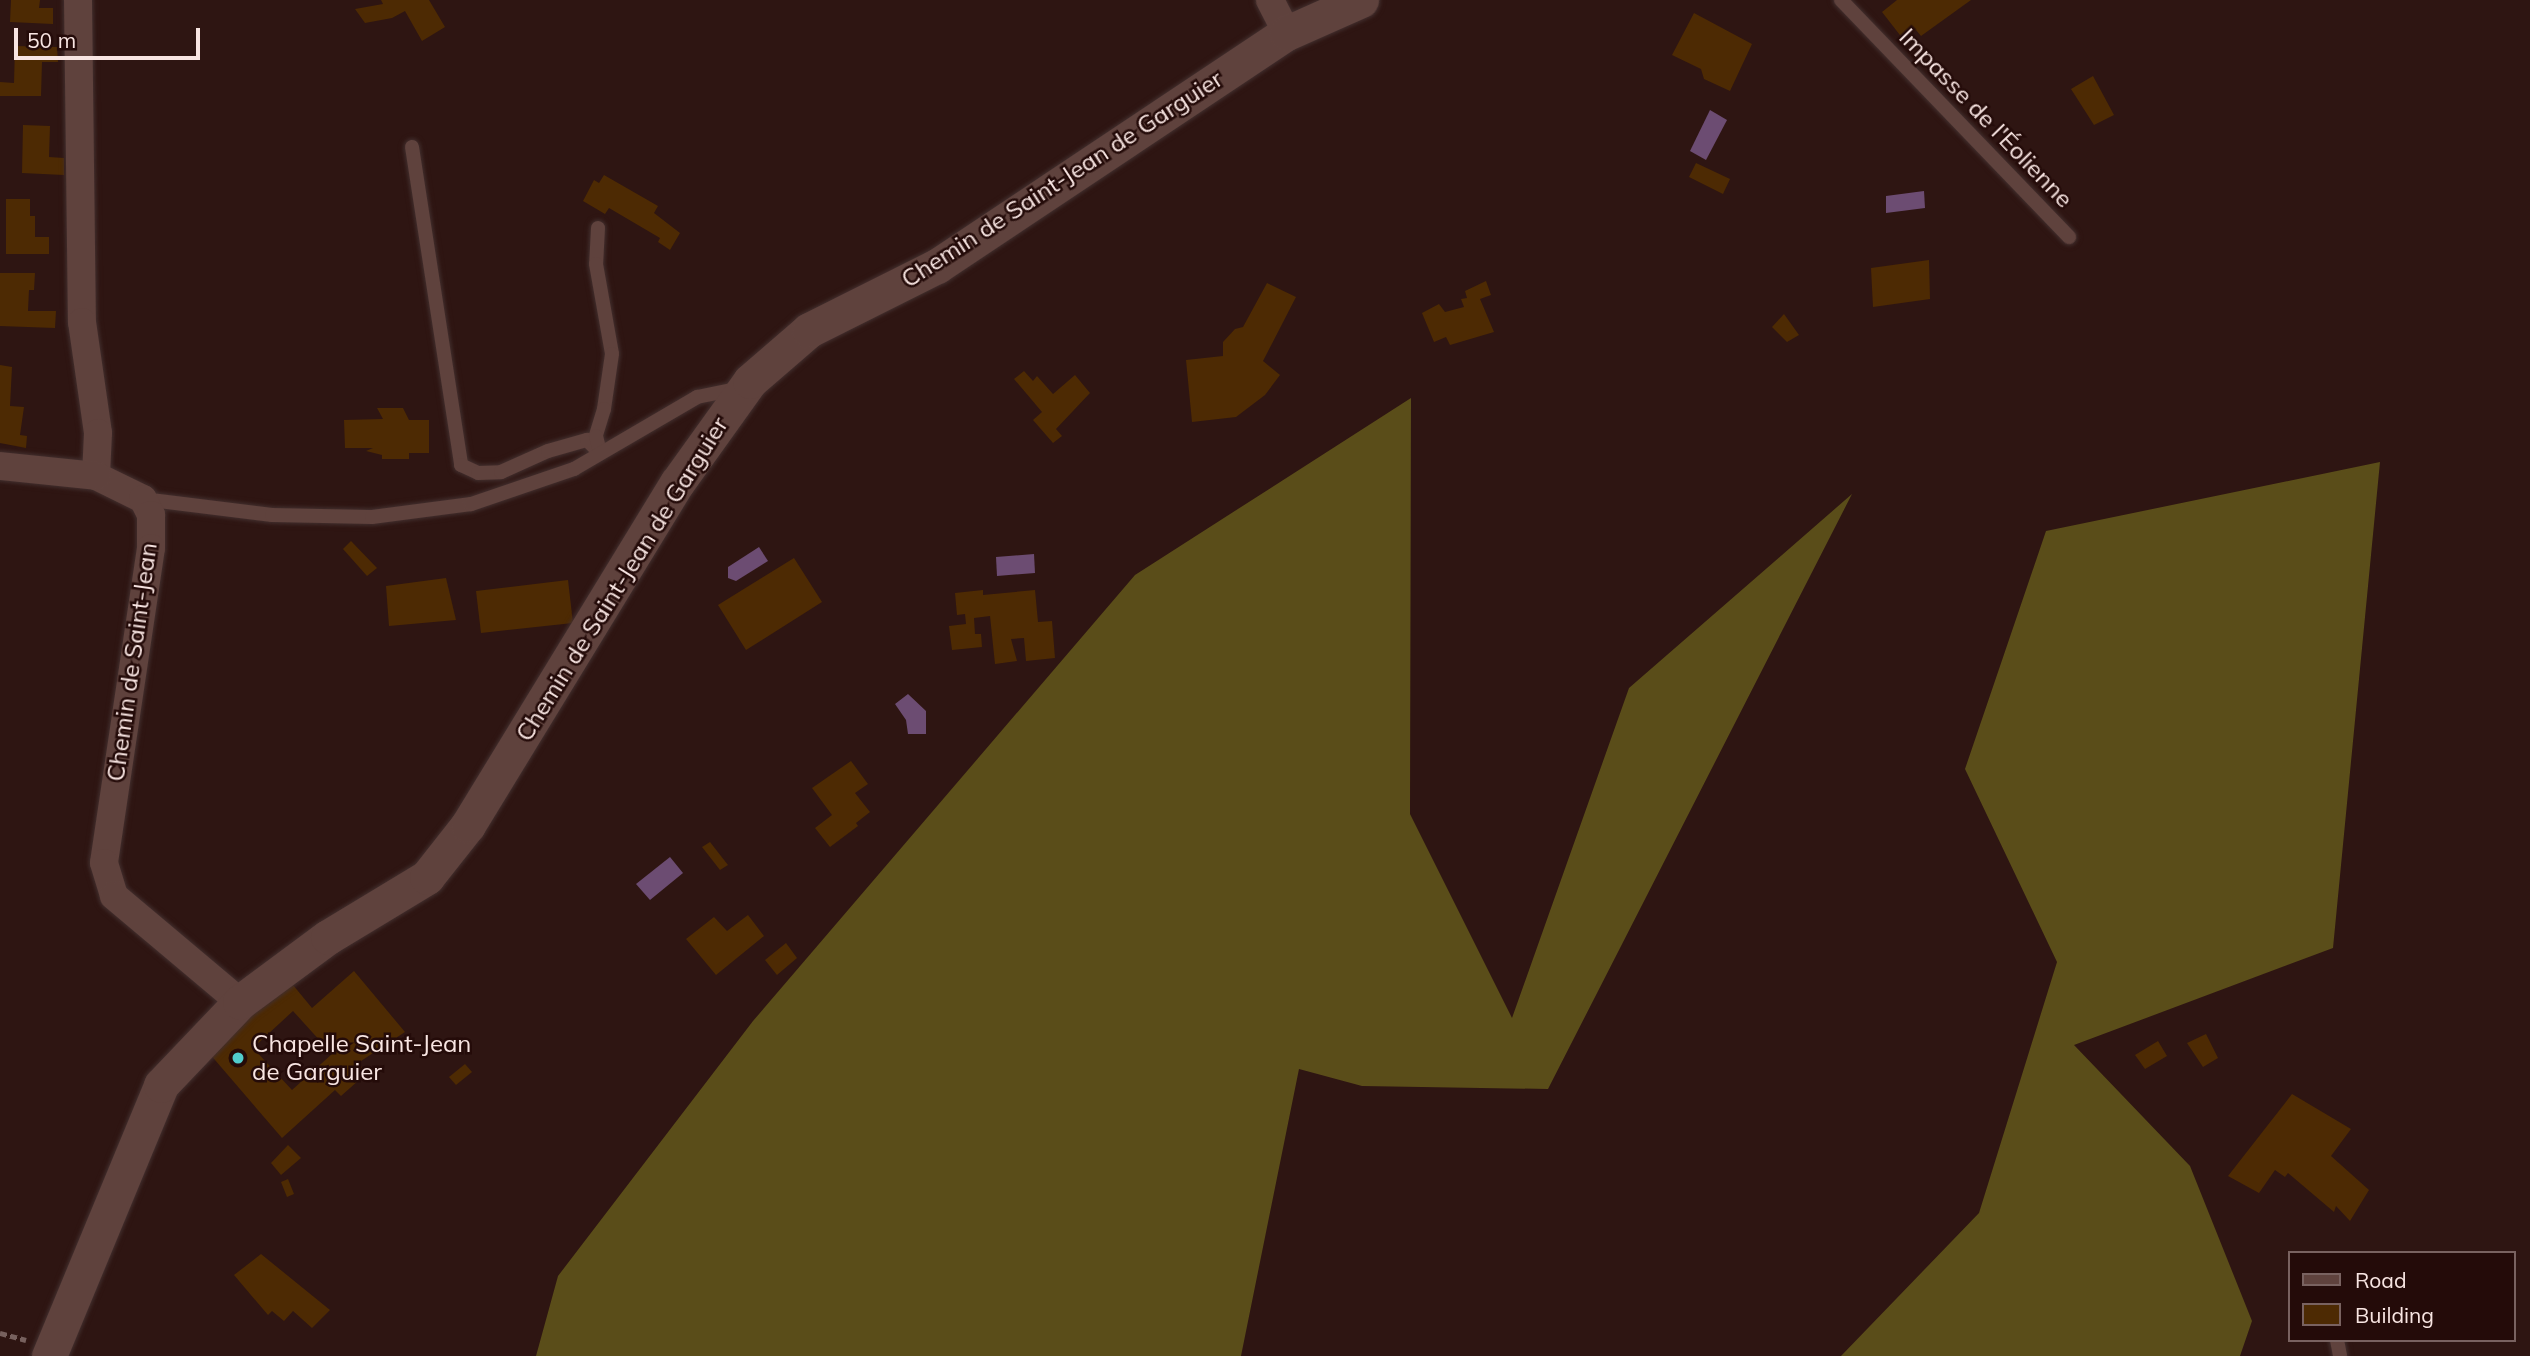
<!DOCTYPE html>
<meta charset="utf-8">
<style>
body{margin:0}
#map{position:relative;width:2530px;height:1356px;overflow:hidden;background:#2e1512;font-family:Mulish,sans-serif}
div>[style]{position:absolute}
.forest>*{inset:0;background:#5a4d19}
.water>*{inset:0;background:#6c4c72}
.building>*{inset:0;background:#4d2a03}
.path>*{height:4.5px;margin-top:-2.25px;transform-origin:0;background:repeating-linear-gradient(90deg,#77615e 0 7px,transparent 0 10.5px)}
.roads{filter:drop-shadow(0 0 2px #422f2e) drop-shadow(0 0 2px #422f2e)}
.service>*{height:14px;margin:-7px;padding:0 7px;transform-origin:7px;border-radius:7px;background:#5f423d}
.minor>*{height:28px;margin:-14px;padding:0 14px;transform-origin:14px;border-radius:14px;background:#5f423d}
.tertiary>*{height:35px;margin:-17.5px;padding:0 17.5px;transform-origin:17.5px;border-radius:17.5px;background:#5f423d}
.dots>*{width:19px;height:19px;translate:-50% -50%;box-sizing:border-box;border:4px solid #240b09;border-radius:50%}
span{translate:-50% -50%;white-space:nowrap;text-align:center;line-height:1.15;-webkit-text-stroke:5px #240b09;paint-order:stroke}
.street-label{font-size:24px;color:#f8e5e2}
.poi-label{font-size:24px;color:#f8e5e2}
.left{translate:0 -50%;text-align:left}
.legend{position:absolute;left:2288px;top:1251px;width:228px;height:91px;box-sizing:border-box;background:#240b09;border:2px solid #796260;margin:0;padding:9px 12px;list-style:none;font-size:21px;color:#f8e5e2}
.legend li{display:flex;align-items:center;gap:14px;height:35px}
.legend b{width:35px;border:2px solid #796260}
.scale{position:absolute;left:14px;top:28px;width:186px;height:32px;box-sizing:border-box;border:4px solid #f8e5e2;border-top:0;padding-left:9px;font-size:21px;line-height:24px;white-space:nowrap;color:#f8e5e2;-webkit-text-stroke:5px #240b09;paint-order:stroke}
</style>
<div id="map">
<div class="forest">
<div style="clip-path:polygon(1411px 398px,1410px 814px,1512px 1018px,1629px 688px,1852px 494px,1548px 1089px,1362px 1086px,1299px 1069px,1241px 1356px,536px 1356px,558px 1276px,753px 1021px,1135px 575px)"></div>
<div style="clip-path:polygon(2380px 462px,2333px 948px,2074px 1045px,2190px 1166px,2252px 1321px,2240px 1356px,1841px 1356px,1979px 1213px,2057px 962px,1965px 769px,2046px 531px)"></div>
</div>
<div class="water">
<div style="clip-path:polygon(1710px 110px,1727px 120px,1706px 160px,1690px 151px)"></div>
<div style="clip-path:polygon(1924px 191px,1925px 208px,1886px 213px,1886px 196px)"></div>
<div style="clip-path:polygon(759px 547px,768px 561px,736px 581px,728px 578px,728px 567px)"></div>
<div style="clip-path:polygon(1034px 554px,1035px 573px,997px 576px,996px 557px)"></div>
<div style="clip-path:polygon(908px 694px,926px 711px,926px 734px,908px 734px,906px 720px,895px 704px)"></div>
<div style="clip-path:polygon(670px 857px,683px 873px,650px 900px,636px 884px)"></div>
</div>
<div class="building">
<div style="clip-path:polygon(11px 0,40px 0,39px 8px,53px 8px,53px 24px,10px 22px)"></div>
<div style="clip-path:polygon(381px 0,429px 0,445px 27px,422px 41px,405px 11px,392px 18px,365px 23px,355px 9px,383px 4px)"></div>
<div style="clip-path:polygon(1897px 0,1971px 0,1921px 36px,1916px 30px,1903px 39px,1882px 12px)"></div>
<div style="clip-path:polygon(1694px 13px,1752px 44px,1730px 91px,1704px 79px,1701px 69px,1672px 55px)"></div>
<div style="clip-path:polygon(15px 46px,57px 47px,58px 62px,42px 62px,41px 96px,0 96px,0 82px,14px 83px)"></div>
<div style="clip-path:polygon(2093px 76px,2114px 115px,2094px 125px,2071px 89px)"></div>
<div style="clip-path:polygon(23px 125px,50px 126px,49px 157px,64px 158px,64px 175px,22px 173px)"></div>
<div style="clip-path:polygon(1696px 163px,1730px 179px,1723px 194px,1689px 177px)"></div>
<div style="clip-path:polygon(604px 175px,658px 206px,654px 213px,680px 233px,670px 250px,658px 242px,660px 238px,609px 208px,605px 214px,583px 201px,594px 180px,599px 183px)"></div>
<div style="clip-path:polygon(6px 199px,30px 199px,30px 216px,35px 216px,35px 237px,49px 237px,49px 254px,6px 254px)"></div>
<div style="clip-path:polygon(1929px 260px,1930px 299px,1873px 307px,1871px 268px)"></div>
<div style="clip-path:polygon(0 273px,35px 273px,34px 290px,29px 290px,28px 311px,56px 311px,55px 328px,0 326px)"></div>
<div style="clip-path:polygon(1486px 281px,1491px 295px,1480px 299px,1494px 332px,1450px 345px,1446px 337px,1434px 342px,1422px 313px,1439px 304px,1445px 312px,1464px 307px,1461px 299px,1467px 298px,1465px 291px)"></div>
<div style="clip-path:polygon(1267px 283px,1296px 297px,1263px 361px,1280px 375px,1265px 395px,1236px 417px,1192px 422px,1186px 360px,1223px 356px,1223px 342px,1235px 329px,1243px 327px)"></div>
<div style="clip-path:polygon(1784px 314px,1799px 335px,1787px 342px,1772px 327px)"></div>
<div style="clip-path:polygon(0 365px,12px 367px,10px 406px,24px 407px,20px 435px,27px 436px,26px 448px,0 443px)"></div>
<div style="clip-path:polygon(1024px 371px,1033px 381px,1037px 376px,1053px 394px,1075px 375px,1090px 393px,1056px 429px,1062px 436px,1053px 443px,1033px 420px,1042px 412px,1014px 379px)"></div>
<div style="clip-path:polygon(377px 408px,403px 408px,409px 420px,429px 420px,429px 453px,409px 453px,409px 459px,382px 459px,382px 455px,366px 451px,373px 448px,345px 448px,344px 420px,383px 419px)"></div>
<div style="clip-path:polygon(351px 541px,377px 568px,367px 576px,343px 549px)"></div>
<div style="clip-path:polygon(794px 558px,822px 602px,746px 650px,718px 605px)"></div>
<div style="clip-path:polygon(446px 578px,456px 620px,389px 626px,386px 586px)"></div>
<div style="clip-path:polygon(568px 580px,573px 623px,481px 633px,476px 591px)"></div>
<div style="clip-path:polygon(983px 590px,983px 595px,1035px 590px,1038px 622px,1052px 621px,1055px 658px,1026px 661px,1024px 638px,1011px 639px,1017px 661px,995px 664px,990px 616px,974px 618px,975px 634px,981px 634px,982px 647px,952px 650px,949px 626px,966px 624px,965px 614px,957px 615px,955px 593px)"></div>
<div style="clip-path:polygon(851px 761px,868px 784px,855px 793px,870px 812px,856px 823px,858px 826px,830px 847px,815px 828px,832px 815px,812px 788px)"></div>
<div style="clip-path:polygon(710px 842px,728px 865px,720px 870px,702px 847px)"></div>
<div style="clip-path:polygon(748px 915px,764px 936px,716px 975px,686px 939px,714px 917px,727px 931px)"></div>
<div style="clip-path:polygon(786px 943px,797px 958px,777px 975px,765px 960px)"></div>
<div style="clip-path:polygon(evenodd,354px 971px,405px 1032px,358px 1063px,367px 1073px,341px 1096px,335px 1090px,282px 1138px,209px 1053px,241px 1021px,293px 985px,312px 1008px,354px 971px,293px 1011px,332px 1054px,292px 1090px,253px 1048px,293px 1011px)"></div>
<div style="clip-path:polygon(2206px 1034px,2218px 1058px,2203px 1067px,2187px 1043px)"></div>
<div style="clip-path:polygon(2158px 1041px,2167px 1056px,2145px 1069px,2135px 1055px)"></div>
<div style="clip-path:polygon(465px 1064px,472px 1072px,456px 1085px,449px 1077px)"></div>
<div style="clip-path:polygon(2292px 1094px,2351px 1129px,2331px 1156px,2369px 1190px,2350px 1221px,2336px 1206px,2334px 1212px,2288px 1173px,2285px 1177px,2275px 1170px,2259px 1193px,2228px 1176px)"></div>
<div style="clip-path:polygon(288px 1145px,301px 1158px,281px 1175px,271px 1163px)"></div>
<div style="clip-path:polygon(288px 1179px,294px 1194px,287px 1197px,281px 1182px)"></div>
<div style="clip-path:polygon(261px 1254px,330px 1310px,312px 1328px,293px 1311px,284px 1321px,272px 1311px,268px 1315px,234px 1275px)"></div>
</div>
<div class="path">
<div style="left:0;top:1333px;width:27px;rotate:15deg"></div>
</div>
<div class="roads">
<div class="service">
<div style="left:1841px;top:0;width:329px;rotate:46.1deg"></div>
<div style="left:412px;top:147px;width:322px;rotate:81.2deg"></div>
<div style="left:461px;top:465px;width:19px;rotate:25deg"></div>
<div style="left:478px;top:473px;width:23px;rotate:-2deg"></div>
<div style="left:501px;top:472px;width:51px;rotate:-24.1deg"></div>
<div style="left:548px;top:451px;width:41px;rotate:-15.8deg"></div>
<div style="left:587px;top:440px;width:18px;rotate:45deg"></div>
<div style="left:598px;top:228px;width:36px;rotate:93deg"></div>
<div style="left:596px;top:264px;width:91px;rotate:79.9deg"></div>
<div style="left:612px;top:354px;width:56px;rotate:98.3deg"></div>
<div style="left:604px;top:409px;width:28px;rotate:107deg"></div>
<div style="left:596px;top:436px;width:16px;rotate:76deg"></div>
<div style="left:143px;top:499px;width:130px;rotate:7.1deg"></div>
<div style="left:272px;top:515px;width:100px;rotate:1.1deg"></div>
<div style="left:372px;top:517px;width:100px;rotate:-7.5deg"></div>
<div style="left:471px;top:504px;width:109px;rotate:-18.8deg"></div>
<div style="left:574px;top:469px;width:143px;rotate:-30.3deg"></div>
<div style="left:697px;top:397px;width:41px;rotate:-11.3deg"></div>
<div style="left:2337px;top:1340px;width:16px;rotate:79deg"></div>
</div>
<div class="minor">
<div style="left:78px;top:0;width:322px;rotate:89.3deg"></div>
<div style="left:82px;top:322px;width:112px;rotate:81.8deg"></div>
<div style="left:98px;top:433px;width:43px;rotate:92.7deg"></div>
<div style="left:96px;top:476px;width:52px;rotate:26.1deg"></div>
<div style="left:143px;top:499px;width:18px;rotate:63deg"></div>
<div style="left:151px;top:515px;width:33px;rotate:90deg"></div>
<div style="left:151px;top:548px;width:318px;rotate:98.5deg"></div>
<div style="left:104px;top:863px;width:34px;rotate:73deg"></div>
<div style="left:114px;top:896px;width:165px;rotate:40.1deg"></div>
<div style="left:1270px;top:0;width:37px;rotate:63deg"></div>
<div style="left:0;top:466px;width:97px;rotate:5.9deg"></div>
</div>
<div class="tertiary">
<div style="left:49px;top:1356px;width:293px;rotate:-67.5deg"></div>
<div style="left:161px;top:1085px;width:115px;rotate:-46.4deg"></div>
<div style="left:240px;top:1002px;width:109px;rotate:-36.5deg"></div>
<div style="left:328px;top:937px;width:116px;rotate:-31.2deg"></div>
<div style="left:427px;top:877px;width:66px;rotate:-51.7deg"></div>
<div style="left:468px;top:825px;width:401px;rotate:-58.6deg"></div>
<div style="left:677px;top:483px;width:125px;rotate:-54.4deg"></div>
<div style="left:750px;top:381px;width:78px;rotate:-40.8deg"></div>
<div style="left:809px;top:330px;width:143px;rotate:-26.6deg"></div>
<div style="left:937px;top:266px;width:420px;rotate:-33.7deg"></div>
<div style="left:1287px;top:33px;width:81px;rotate:-24deg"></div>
</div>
</div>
<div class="dots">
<div style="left:238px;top:1058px;background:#52cdcd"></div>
</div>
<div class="street-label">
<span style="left:1986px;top:118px;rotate:46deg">Impasse de l'Éolienne</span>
<span style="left:1062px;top:179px;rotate:-33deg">Chemin de Saint-Jean de Garguier</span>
<span style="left:622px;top:579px;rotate:-58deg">Chemin de Saint-Jean de Garguier</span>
<span style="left:132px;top:662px;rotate:-82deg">Chemin de Saint-Jean</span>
</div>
<div class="poi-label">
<span class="left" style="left:252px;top:1058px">Chapelle Saint-Jean<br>de Garguier</span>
</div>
<ul class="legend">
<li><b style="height:9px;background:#5f423d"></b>Road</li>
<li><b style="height:19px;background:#4d2a03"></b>Building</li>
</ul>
<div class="scale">50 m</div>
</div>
